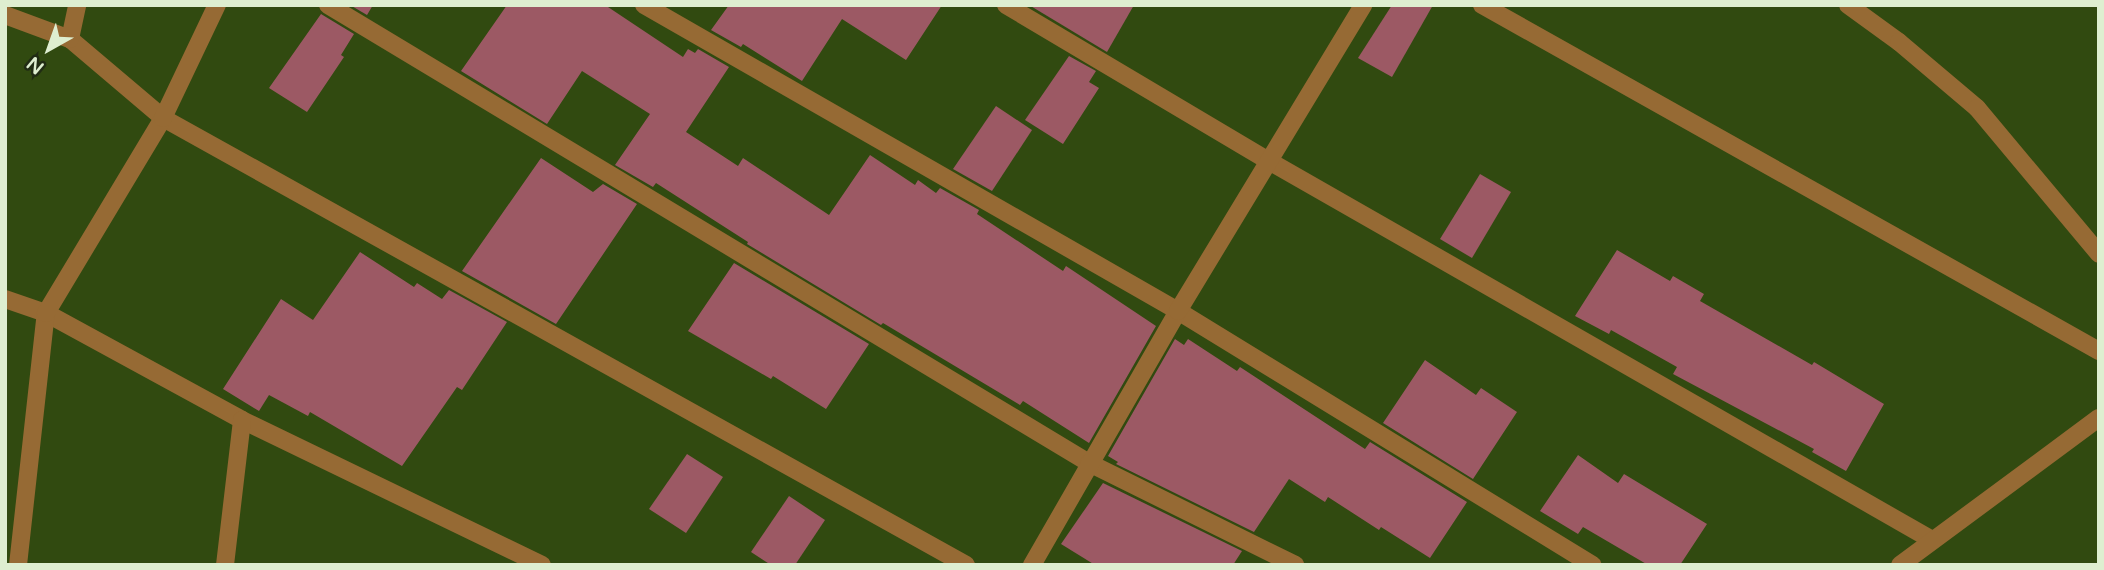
<!DOCTYPE html>
<style>
body{margin:0}
#map{position:relative;width:2104px;height:570px;overflow:hidden;background:#314a10;font-family:"Varela Round",sans-serif}
div>[style]{position:absolute}
.building>*{inset:0;background:#9c5964}
.street>*{height:18px;margin:-9px;padding:0 9px;transform-origin:9px;border-radius:9px;background:#966a34}
span{translate:-50% -50%;white-space:nowrap;text-align:center;line-height:1.15;-webkit-text-stroke:5px #212c14;paint-order:stroke}
.frame{position:absolute;inset:0;border:7px solid #deeed0;pointer-events:none}
.north{position:absolute;left:14px;top:14px;width:70px;height:70px;-webkit-text-stroke:5px #212c14;paint-order:stroke;rotate:220deg;font-size:19px;font-weight:700;line-height:28px;text-align:center;color:#deeed0}
.north::after{content:'';display:block;margin:auto;width:24px;height:32px;background:#deeed0;clip-path:polygon(50% 0,100% 100%,50% 72%,0 100%)}
</style>
<div id="map">
<div class="building">
<div style="clip-path:polygon(350px 5px,373px 5px,367px 15px)"></div>
<div style="clip-path:polygon(507px 5px,605px 5px,683px 57px,688px 49px,695px 53px,698px 49px,729px 67px,686px 132px,738px 166px,743px 158px,829px 215px,870px 155px,915px 185px,918px 180px,936px 193px,940px 188px,979px 210px,977px 214px,1063px 271px,1066px 266px,1156px 326px,1089px 443px,1023px 401px,1020px 405px,883px 323px,881px 325px,747px 244px,748px 242px,656px 183px,653px 187px,615px 165px,650px 114px,582px 71px,547px 124px,461px 71px)"></div>
<div style="clip-path:polygon(729px 5px,942px 5px,906px 60px,842px 19px,802px 81px,743px 44px,741px 47px,711px 30px)"></div>
<div style="clip-path:polygon(1029px 5px,1134px 5px,1107px 52px)"></div>
<div style="clip-path:polygon(1392px 5px,1433px 5px,1392px 77px,1358px 58px)"></div>
<div style="clip-path:polygon(321px 14px,354px 34px,341px 55px,344px 57px,307px 112px,269px 88px)"></div>
<div style="clip-path:polygon(1069px 56px,1096px 71px,1089px 82px,1099px 88px,1063px 144px,1025px 120px)"></div>
<div style="clip-path:polygon(996px 106px,1032px 130px,992px 191px,953px 169px)"></div>
<div style="clip-path:polygon(541px 158px,593px 192px,603px 184px,637px 204px,556px 324px,462px 271px)"></div>
<div style="clip-path:polygon(1480px 174px,1511px 192px,1472px 258px,1440px 239px)"></div>
<div style="clip-path:polygon(1617px 250px,1670px 281px,1673px 276px,1704px 294px,1700px 301px,1812px 365px,1814px 362px,1884px 404px,1846px 471px,1812px 452px,1814px 449px,1673px 374px,1677px 367px,1611px 330px,1609px 334px,1575px 316px)"></div>
<div style="clip-path:polygon(360px 252px,414px 287px,417px 283px,442px 299px,449px 290px,507px 322px,462px 390px,457px 387px,402px 466px,310px 412px,308px 416px,269px 395px,259px 411px,223px 389px,281px 299px,313px 320px)"></div>
<div style="clip-path:polygon(734px 263px,869px 344px,826px 409px,773px 376px,771px 379px,688px 331px)"></div>
<div style="clip-path:polygon(1175px 339px,1184px 345px,1188px 339px,1237px 371px,1240px 367px,1365px 449px,1370px 442px,1467px 502px,1430px 558px,1381px 527px,1379px 530px,1328px 497px,1325px 502px,1289px 479px,1254px 532px,1116px 464px,1118px 462px,1108px 456px)"></div>
<div style="clip-path:polygon(1425px 360px,1476px 395px,1481px 388px,1517px 412px,1473px 479px,1383px 423px)"></div>
<div style="clip-path:polygon(687px 454px,723px 477px,686px 533px,649px 509px)"></div>
<div style="clip-path:polygon(1578px 455px,1618px 483px,1624px 474px,1707px 524px,1680px 565px,1648px 565px,1583px 527px,1578px 534px,1540px 511px)"></div>
<div style="clip-path:polygon(1103px 483px,1242px 551px,1233px 565px,1095px 565px,1061px 544px)"></div>
<div style="clip-path:polygon(789px 496px,825px 520px,795px 565px,771px 565px,751px 552px)"></div>
</div>
<div class="street">
<div style="left:328px;top:5px;width:888px;rotate:31.04deg"></div>
<div style="left:1089px;top:463px;width:230px;rotate:26.3deg"></div>
<div style="left:644px;top:5px;width:615px;rotate:29.81deg"></div>
<div style="left:1178px;top:311px;width:486px;rotate:31.5deg"></div>
<div style="left:1006px;top:5px;width:306px;rotate:30.7deg"></div>
<div style="left:1269px;top:161px;width:764px;rotate:29.75deg"></div>
<div style="left:1482px;top:5px;width:707px;rotate:29.28deg"></div>
<div style="left:1848px;top:5px;width:63px;rotate:36deg"></div>
<div style="left:1899px;top:42px;width:102px;rotate:40.2deg"></div>
<div style="left:1977px;top:108px;width:190px;rotate:50.1deg"></div>
<div style="left:5px;top:15px;width:69px;rotate:20.3deg"></div>
<div style="left:70px;top:39px;width:122px;rotate:40.3deg"></div>
<div style="left:163px;top:118px;width:919px;rotate:29.1deg"></div>
<div style="left:70px;top:39px;width:35px;rotate:-78deg"></div>
<div style="left:5px;top:299px;width:43px;rotate:18.9deg"></div>
<div style="left:46px;top:313px;width:223px;rotate:28.6deg"></div>
<div style="left:242px;top:420px;width:333px;rotate:25.8deg"></div>
<div style="left:18px;top:565px;width:254px;rotate:-83.7deg"></div>
<div style="left:46px;top:313px;width:227px;rotate:-59deg"></div>
<div style="left:163px;top:118px;width:125px;rotate:-64.5deg"></div>
<div style="left:225px;top:565px;width:146px;rotate:-83.3deg"></div>
<div style="left:1032px;top:565px;width:293px;rotate:-60.1deg"></div>
<div style="left:1178px;top:311px;width:358px;rotate:-58.8deg"></div>
<div style="left:1900px;top:565px;width:247px;rotate:-36.5deg"></div>
</div>
<div class="frame"></div>
<div class="north">N</div>
</div>
